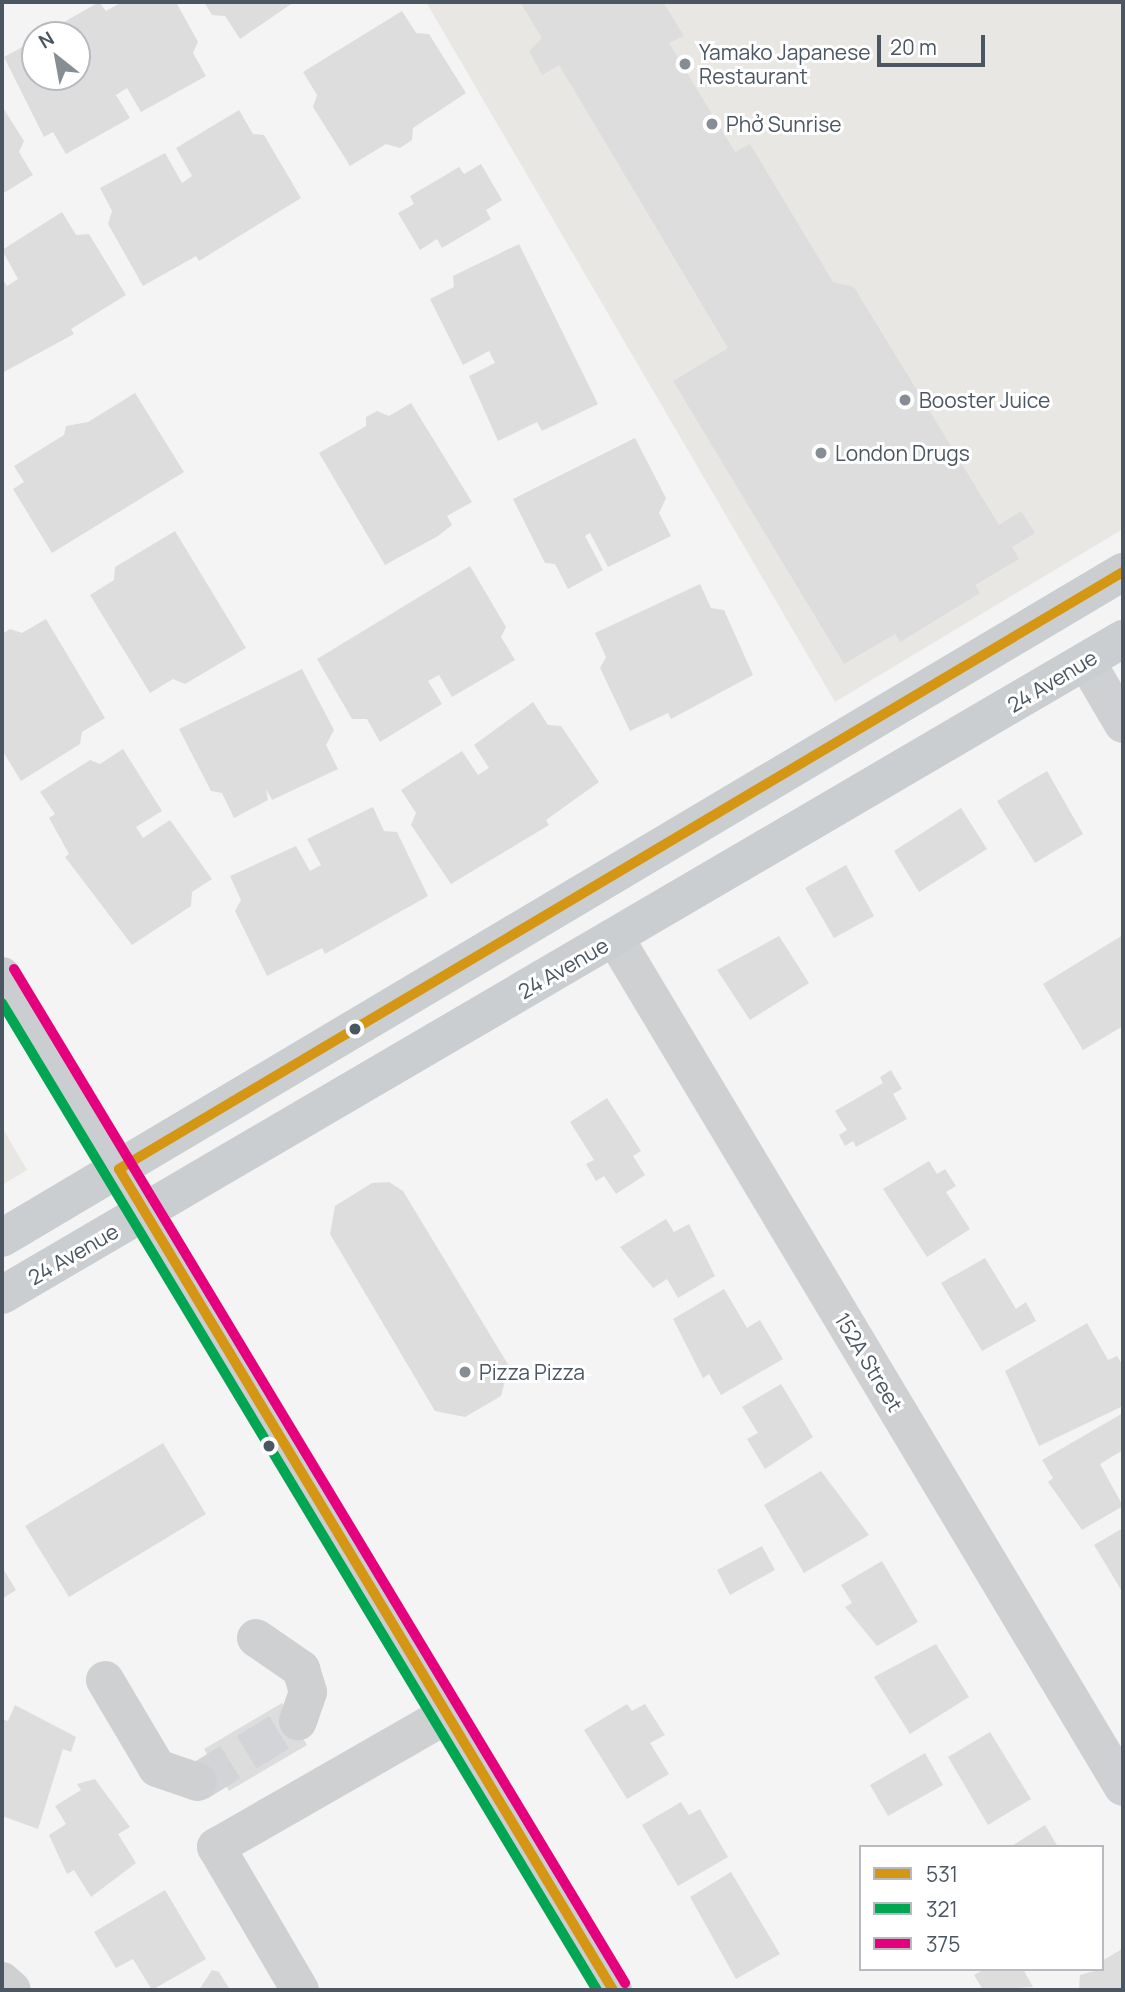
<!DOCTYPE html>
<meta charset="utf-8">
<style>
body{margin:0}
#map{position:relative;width:1125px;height:1992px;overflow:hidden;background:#f4f4f4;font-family:Manrope,sans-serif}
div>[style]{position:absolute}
.commercial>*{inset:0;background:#e8e7e3}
.building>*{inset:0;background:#ddddde}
.minor-tunnel>*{height:38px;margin-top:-19px;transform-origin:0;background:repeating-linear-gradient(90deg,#d2d4d7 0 38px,transparent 0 57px)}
.minor>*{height:38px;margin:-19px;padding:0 19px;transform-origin:19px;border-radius:19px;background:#ced0d2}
.major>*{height:38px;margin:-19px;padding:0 19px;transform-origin:19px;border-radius:19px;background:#caced1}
.bus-1>*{height:10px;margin:-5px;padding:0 5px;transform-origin:5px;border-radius:5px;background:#d49613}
.bus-2>*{height:10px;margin:-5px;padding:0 5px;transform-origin:5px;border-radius:5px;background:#00a651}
.bus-3>*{height:10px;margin:-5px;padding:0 5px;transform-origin:5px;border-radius:5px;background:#e5007d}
.dots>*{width:19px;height:19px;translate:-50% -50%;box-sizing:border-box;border:4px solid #fff;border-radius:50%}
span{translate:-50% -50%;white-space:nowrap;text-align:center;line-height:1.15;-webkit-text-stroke:6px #fff;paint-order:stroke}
.poi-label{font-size:21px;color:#4a5661}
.left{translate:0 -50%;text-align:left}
.street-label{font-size:21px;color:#4a5661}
.frame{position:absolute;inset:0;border:4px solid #4a5661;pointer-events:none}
.legend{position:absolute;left:859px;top:1845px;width:245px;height:126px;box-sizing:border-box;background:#fff;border:2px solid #b7bbc0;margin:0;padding:9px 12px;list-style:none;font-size:21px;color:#4a5661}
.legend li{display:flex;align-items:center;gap:14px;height:35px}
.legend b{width:35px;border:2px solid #b7bbc0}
.north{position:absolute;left:21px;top:21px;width:70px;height:70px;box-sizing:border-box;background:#fff;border:2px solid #b7bbc0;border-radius:50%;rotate:329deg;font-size:19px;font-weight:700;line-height:28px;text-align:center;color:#4a5661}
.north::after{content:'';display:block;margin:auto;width:24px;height:32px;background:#868d94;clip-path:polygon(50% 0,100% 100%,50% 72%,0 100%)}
.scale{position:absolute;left:877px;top:35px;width:108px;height:32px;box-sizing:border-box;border:4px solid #4a5661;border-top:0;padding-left:9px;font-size:21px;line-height:24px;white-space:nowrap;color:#4a5661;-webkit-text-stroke:5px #fff;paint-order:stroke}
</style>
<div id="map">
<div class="commercial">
<div style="clip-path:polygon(426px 2px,1123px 2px,1123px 529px,835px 702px)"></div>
<div style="clip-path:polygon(2px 1127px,27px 1170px,2px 1185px)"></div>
</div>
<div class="building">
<div style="clip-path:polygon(99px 2px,106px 11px,122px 2px,176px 2px,198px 42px,193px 53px,206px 76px,141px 112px,127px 88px,116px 95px,130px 118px,66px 154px,53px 132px,44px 137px,4px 57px,24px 46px,28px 54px,35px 51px,35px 77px,77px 77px,77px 35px,64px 35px,59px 25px)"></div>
<div style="clip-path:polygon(204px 2px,294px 2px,240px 39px,225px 16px,212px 15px)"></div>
<div style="clip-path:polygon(520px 2px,663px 2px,684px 36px,669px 43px,735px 152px,750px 144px,833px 282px,854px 287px,999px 525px,1021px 511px,1035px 533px,1012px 547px,1019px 559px,975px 585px,980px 593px,900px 642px,895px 634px,844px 664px,673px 381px,728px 348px,559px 65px,542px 75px,529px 51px,542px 38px)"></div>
<div style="clip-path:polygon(402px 11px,416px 33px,429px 34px,466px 93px,413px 128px,412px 140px,400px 148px,386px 144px,350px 166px,313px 107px,317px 95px,303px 72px)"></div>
<div style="clip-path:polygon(2px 106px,24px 141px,19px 152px,33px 175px,2px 194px)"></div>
<div style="clip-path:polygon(239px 110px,253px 134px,264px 135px,301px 198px,199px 261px,196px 256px,143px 286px,108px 224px,112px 211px,100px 188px,165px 153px,182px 183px,192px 176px,176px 148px)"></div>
<div style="clip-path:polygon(481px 164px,502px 200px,486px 210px,491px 219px,442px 248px,437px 239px,420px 250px,398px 213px,414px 204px,410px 196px,459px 167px,464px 174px)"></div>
<div style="clip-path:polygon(62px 212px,76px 235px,89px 234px,126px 295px,71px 329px,74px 334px,2px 373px,2px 278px,7px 286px,18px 279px,2px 250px)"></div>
<div style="clip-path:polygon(519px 244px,598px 404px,542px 431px,537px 422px,498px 441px,469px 376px,495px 363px,489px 351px,463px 365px,430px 299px,454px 287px,453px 276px)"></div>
<div style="clip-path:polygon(135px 393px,184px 472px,52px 553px,13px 489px,24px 482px,14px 466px,64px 435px,66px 426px,88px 422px)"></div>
<div style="clip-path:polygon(411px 403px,472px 502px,447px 516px,452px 525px,438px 536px,385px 565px,319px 453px,366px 426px,366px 417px,377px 411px,389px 416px)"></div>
<div style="clip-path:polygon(635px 438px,666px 498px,659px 513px,671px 536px,608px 567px,590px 533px,585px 536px,603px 570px,568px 589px,555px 564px,545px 563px,513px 499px)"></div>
<div style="clip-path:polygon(175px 531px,246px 648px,185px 684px,173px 679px,150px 693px,90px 595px,114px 580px,115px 567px)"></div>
<div style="clip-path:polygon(470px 566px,506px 627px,501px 637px,515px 660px,452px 697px,439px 675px,428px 681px,442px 704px,380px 742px,367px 719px,352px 719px,317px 659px)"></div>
<div style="clip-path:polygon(700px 584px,711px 608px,724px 610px,753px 675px,671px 719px,668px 713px,630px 731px,600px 668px,606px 657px,595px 633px)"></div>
<div style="clip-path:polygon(46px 619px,105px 718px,82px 732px,80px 744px,21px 781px,2px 750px,2px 634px,10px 629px,22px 633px)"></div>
<div style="clip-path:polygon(302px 669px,334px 730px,326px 745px,338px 769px,272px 800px,266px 789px,268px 800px,234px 818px,222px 793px,211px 791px,179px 729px)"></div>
<div style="clip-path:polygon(533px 702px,548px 725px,561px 726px,599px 782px,546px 820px,549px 825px,451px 884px,411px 825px,416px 813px,401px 790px,462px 751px,478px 775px,489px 768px,474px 745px)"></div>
<div style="clip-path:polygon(123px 749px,162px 811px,136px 827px,143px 838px,170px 820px,212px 879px,192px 892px,191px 906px,132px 945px,65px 857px,69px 854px,49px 818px,55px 814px,40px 792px,90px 760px,100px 764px)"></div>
<div style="clip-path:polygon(1047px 771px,1083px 834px,1035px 863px,997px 801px)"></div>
<div style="clip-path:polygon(373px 807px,384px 831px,397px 832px,428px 896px,325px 954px,322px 948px,267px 976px,235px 911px,241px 900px,230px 876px,296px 846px,310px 871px,321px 865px,307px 839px)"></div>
<div style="clip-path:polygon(961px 808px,987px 849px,919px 892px,894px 851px)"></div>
<div style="clip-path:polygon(846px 865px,874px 916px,834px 938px,805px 888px)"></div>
<div style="clip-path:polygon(1123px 935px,1123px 1026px,1083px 1050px,1043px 984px)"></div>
<div style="clip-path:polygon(779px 936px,809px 983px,750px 1020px,717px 970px)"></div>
<div style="clip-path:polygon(891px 1070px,902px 1089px,893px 1094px,907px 1119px,856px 1147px,853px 1141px,845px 1146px,839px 1135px,847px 1130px,835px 1111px,883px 1083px,880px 1077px)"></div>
<div style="clip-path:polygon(607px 1098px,641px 1151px,633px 1156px,645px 1175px,616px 1194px,604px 1176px,596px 1181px,586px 1164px,594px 1160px,570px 1122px)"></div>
<div style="clip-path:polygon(929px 1161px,937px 1174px,945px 1169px,956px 1186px,946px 1192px,970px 1229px,927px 1257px,883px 1189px)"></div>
<div style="clip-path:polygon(389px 1182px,403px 1191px,509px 1366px,501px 1396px,465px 1417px,435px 1411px,330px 1234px,335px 1206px,372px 1183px)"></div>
<div style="clip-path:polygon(666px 1219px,674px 1232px,689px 1224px,715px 1276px,678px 1298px,667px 1279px,653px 1288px,620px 1247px)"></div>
<div style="clip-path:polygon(985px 1258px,1016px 1309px,1026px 1302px,1036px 1321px,982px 1351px,941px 1283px)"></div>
<div style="clip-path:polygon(724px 1289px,747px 1328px,760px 1320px,783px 1359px,721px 1395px,709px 1374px,703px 1378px,673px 1319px)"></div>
<div style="clip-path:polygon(1087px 1323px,1108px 1360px,1117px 1356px,1123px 1366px,1123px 1406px,1039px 1446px,1005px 1371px)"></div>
<div style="clip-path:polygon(781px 1384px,813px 1437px,765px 1469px,747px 1439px,758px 1433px,742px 1407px)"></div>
<div style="clip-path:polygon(1123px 1413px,1123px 1450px,1100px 1464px,1123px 1506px,1082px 1530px,1048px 1482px,1053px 1478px,1042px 1460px)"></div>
<div style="clip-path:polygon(163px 1443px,206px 1514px,69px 1597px,25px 1526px)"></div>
<div style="clip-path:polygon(821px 1471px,869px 1535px,804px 1573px,764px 1505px)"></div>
<div style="clip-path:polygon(1123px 1528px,1123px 1593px,1094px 1545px)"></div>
<div style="clip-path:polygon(762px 1546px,775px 1570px,730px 1595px,717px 1570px)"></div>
<div style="clip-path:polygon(882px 1561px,918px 1622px,877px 1646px,845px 1607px,852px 1603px,841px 1585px)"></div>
<div style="clip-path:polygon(2px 1567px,16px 1590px,2px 1599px)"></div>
<div style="clip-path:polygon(936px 1644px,969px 1697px,910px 1734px,874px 1677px)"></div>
<div style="clip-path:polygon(282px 1703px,307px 1745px,229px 1791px,204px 1749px)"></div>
<div style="clip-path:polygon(627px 1704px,632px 1711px,645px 1704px,665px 1735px,650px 1743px,669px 1774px,627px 1799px,584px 1730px)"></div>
<div style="clip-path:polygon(15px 1705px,76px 1737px,71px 1752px,63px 1749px,38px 1829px,2px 1816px,2px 1719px,8px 1721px)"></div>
<div style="clip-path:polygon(990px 1732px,1031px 1799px,988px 1825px,948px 1757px)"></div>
<div style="clip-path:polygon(925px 1753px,943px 1785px,888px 1816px,870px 1785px)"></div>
<div style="clip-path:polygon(95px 1779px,130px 1827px,118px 1834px,136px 1863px,91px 1897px,74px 1870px,67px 1874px,49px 1835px,66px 1824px,55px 1806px,81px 1790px,77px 1784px)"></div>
<div style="clip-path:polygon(681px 1802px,689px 1815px,700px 1809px,728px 1857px,678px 1886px,642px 1825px)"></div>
<div style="clip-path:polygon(1045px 1825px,1058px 1847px,1010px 1847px)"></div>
<div style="clip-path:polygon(731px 1872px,780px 1954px,736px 1979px,690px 1897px)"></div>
<div style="clip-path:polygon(165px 1890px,206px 1959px,152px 1990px,133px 1959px,116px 1968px,94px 1932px)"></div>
<div style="clip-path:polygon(1122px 1949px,1123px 1990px,1079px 1990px,1080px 1975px,1102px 1969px,1102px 1961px)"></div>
<div style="clip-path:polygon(985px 1969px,1023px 1969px,1033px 1987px,983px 1990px,974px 1975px)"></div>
<div style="clip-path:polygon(212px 1970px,219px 1972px,230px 1990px,199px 1990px)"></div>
</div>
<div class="minor-tunnel">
<div style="left:198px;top:1782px;width:117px;rotate:-31.4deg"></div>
</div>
<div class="minor">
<div style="left:1086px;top:661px;width:73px;rotate:59.6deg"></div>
<div style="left:615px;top:938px;width:989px;rotate:59.11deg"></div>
<div style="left:256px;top:1638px;width:55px;rotate:34.6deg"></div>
<div style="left:301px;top:1669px;width:24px;rotate:73deg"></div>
<div style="left:308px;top:1692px;width:31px;rotate:109deg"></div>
<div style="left:105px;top:1680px;width:102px;rotate:59.4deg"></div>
<div style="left:157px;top:1768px;width:43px;rotate:18.9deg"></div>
<div style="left:2px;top:1981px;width:13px;rotate:42deg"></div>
<div style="left:300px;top:1990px;width:166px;rotate:-120.4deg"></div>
<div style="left:216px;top:1847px;width:267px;rotate:-29.8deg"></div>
</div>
<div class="major">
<div style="left:2px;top:976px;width:1184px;rotate:58.93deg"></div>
<div style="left:2px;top:1238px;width:1304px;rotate:-30.72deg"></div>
<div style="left:2px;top:1295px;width:1299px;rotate:-30.34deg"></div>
</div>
<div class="bus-1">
<div style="left:613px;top:1990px;width:958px;rotate:-121.04deg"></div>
<div style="left:119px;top:1169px;width:1168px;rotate:-30.74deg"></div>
</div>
<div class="bus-2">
<div style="left:2px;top:1003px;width:1152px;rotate:58.92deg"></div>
</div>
<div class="bus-3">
<div style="left:14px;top:969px;width:1184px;rotate:58.93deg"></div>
</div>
<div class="dots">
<div style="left:685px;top:64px;background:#868d94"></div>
<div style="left:712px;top:124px;background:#868d94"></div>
<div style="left:905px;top:400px;background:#868d94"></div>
<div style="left:821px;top:453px;background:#868d94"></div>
<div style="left:355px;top:1029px;background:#4a5661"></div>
<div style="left:465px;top:1372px;background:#868d94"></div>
<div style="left:269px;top:1446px;background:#4a5661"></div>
</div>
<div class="poi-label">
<span class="left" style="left:699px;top:64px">Yamako Japanese<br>Restaurant</span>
<span class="left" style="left:726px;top:124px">Phở Sunrise</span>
<span class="left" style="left:919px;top:400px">Booster Juice</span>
<span class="left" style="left:835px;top:453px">London Drugs</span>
<span class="left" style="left:479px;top:1372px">Pizza Pizza</span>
</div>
<div class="street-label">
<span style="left:1052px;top:681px;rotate:-31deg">24 Avenue</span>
<span style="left:563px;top:968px;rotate:-30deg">24 Avenue</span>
<span style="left:73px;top:1254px;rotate:-30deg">24 Avenue</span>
<span style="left:869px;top:1362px;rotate:59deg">152A Street</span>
</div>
<div class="frame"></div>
<ul class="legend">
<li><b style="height:9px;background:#d49613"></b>531</li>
<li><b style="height:9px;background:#00a651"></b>321</li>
<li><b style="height:9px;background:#e5007d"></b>375</li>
</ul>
<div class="north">N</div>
<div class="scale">20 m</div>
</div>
